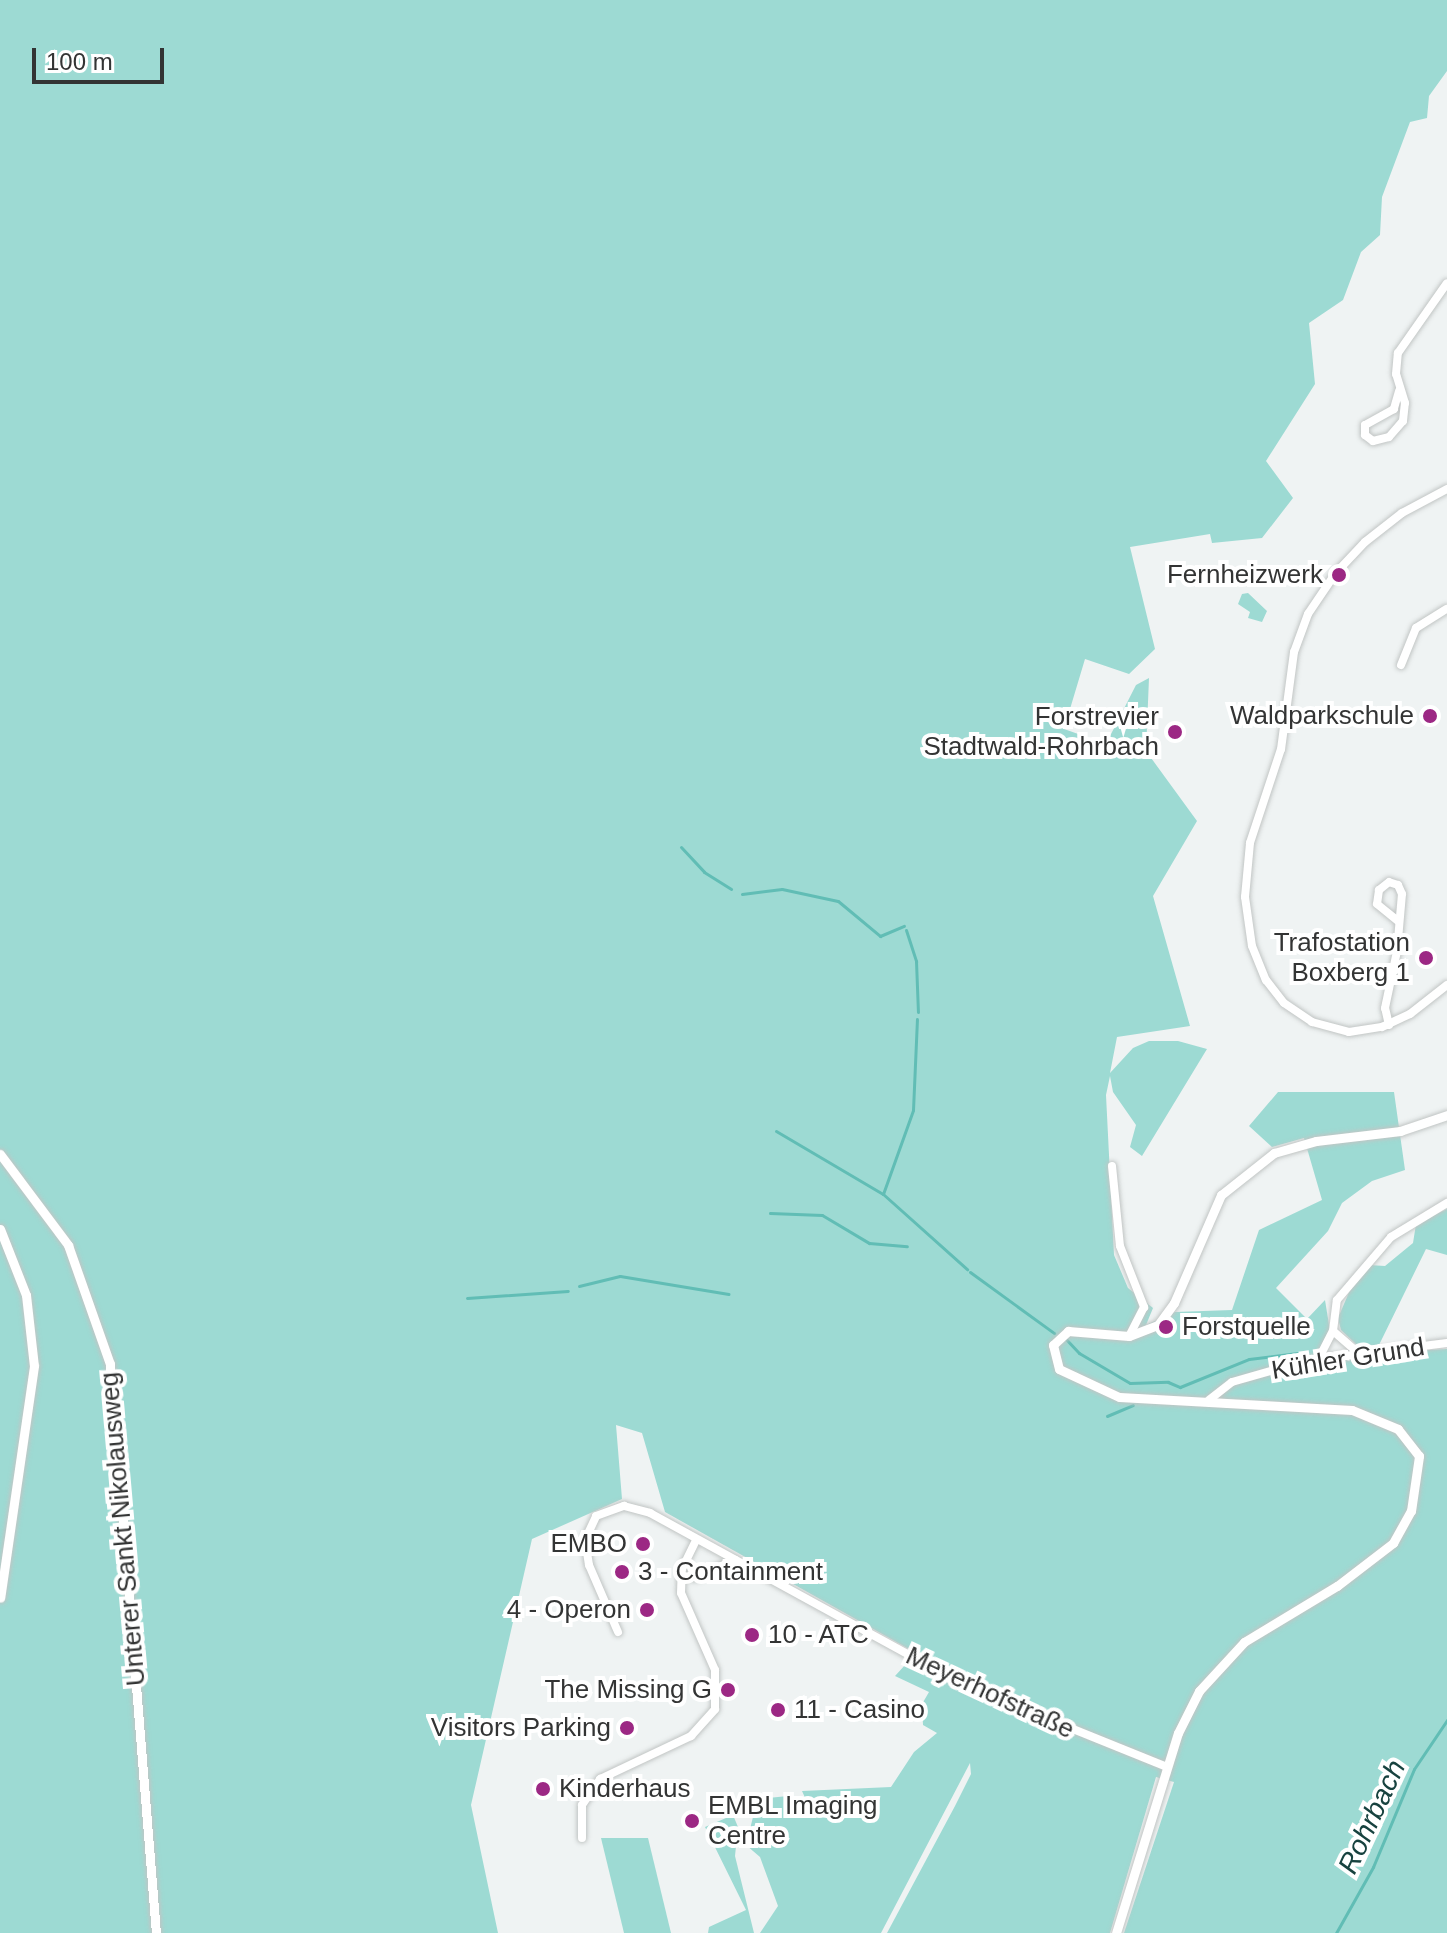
<!DOCTYPE html>
<meta charset="utf-8">
<style>
body{margin:0}
#map{position:relative;width:1447px;height:1933px;overflow:hidden;background:#eff3f3;font-family:Arial,sans-serif}
div>[style]{position:absolute}
.green>*{inset:0;background:#9ddad3}
.stream>*{height:3px;margin:-1.5px;padding:0 1.5px;transform-origin:1.5px;border-radius:1.5px;background:#61bdb5}
.roads{filter:drop-shadow(0 0 2px #c1c5c4) drop-shadow(0 0 2px #c1c5c4)}
.minor>*{height:8px;margin:-4px;padding:0 4px;transform-origin:4px;border-radius:4px;background:#fff}
.tertiary>*{height:9px;margin:-4.5px;padding:0 4.5px;transform-origin:4.5px;border-radius:4.5px;background:#fff}
.dots>*{width:22px;height:22px;translate:-50% -50%;box-sizing:border-box;border:4px solid #fff;border-radius:50%}
span{translate:-50% -50%;white-space:nowrap;text-align:center;line-height:1.15;-webkit-text-stroke:8px #fff;paint-order:stroke}
.poi-label{font-size:26px;color:#333434}
.right{translate:-100% -50%;text-align:right}
.left{translate:0 -50%;text-align:left}
.street-label{font-size:26px;color:#333434}
.water-label{font-size:28px;color:#17423f;font-style:italic}
.scale{position:absolute;left:32px;top:48px;width:132px;height:36px;box-sizing:border-box;border:4px solid #333434;border-top:0;padding-left:10px;font-size:24px;line-height:28px;white-space:nowrap;color:#333434;-webkit-text-stroke:6px #fff;paint-order:stroke}
</style>
<div id="map">
<div class="green">
<div style="clip-path:polygon(0 0,1447px 0,1447px 71px,1429px 96px,1427px 118px,1410px 122px,1382px 197px,1380px 235px,1361px 252px,1343px 300px,1309px 323px,1315px 384px,1266px 461px,1293px 498px,1262px 538px,1212px 543px,1210px 534px,1130px 547px,1155px 649px,1129px 674px,1085px 659px,1064px 729px,1101px 742px,1109px 738px,1136px 685px,1149px 678px,1146px 751px,1197px 821px,1153px 896px,1190px 1026px,1117px 1037px,1110px 1073px,1133px 1048px,1149px 1041px,1178px 1041px,1207px 1049px,1142px 1156px,1130px 1147px,1136px 1125px,1113px 1092px,1110px 1076px,1106px 1095px,1114px 1255px,1128px 1288px,1153px 1308px,1146px 1325px,1175px 1312px,1232px 1310px,1259px 1230px,1322px 1200px,1304px 1138px,1272px 1147px,1249px 1126px,1278px 1092px,1394px 1092px,1405px 1170px,1372px 1181px,1342px 1203px,1328px 1231px,1276px 1288px,1307px 1319px,1325px 1300px,1330px 1331px,1318px 1356px,1447px 1349px,1447px 1933px,1124px 1933px,1174px 1782px,1156px 1777px,1110px 1933px,887px 1933px,955px 1806px,971px 1774px,970px 1763px,881px 1933px,760px 1933px,778px 1906px,760px 1857px,746px 1845px,754px 1813px,768px 1798px,788px 1796px,793px 1806px,807px 1802px,802px 1791px,891px 1787px,914px 1752px,937px 1733px,923px 1725px,922px 1704px,929px 1692px,895px 1676px,916px 1653px,665px 1512px,642px 1433px,616px 1425px,622px 1499px,532px 1539px,471px 1805px,498px 1933px,0 1933px)"></div>
<div style="clip-path:polygon(1248px 593px,1267px 611px,1262px 622px,1248px 618px,1250px 612px,1238px 604px,1242px 594px)"></div>
<div style="clip-path:polygon(1447px 1209px,1447px 1255px,1426px 1249px,1379px 1345px,1358px 1346px,1341px 1330px,1338px 1318px,1350px 1290px,1369px 1265px,1385px 1266px,1413px 1243px,1416px 1224px)"></div>
<div style="clip-path:polygon(733px 1815px,738px 1827px,735px 1856px,754px 1933px,708px 1933px,709px 1927px,746px 1910px,705px 1827px)"></div>
<div style="clip-path:polygon(601px 1838px,648px 1838px,671px 1933px,624px 1933px)"></div>
</div>
<div class="stream">
<div style="left:681px;top:847px;width:34px;rotate:47deg"></div>
<div style="left:704px;top:872px;width:32px;rotate:32deg"></div>
<div style="left:742px;top:894px;width:40px;rotate:-7.1deg"></div>
<div style="left:782px;top:889px;width:57px;rotate:12.1deg"></div>
<div style="left:838px;top:901px;width:55px;rotate:39.8deg"></div>
<div style="left:880px;top:936px;width:26px;rotate:-23deg"></div>
<div style="left:906px;top:930px;width:33px;rotate:72deg"></div>
<div style="left:916px;top:961px;width:51px;rotate:87.8deg"></div>
<div style="left:776px;top:1131px;width:124px;rotate:30.5deg"></div>
<div style="left:883px;top:1194px;width:113px;rotate:41.8deg"></div>
<div style="left:883px;top:1194px;width:89px;rotate:-70.3deg"></div>
<div style="left:913px;top:1110px;width:91px;rotate:-87.5deg"></div>
<div style="left:770px;top:1213px;width:52px;rotate:2.2deg"></div>
<div style="left:822px;top:1215px;width:55px;rotate:30.8deg"></div>
<div style="left:869px;top:1243px;width:38px;rotate:5deg"></div>
<div style="left:970px;top:1272px;width:104px;rotate:36deg"></div>
<div style="left:579px;top:1286px;width:42px;rotate:-13.7deg"></div>
<div style="left:620px;top:1276px;width:110px;rotate:9.4deg"></div>
<div style="left:467px;top:1298px;width:101px;rotate:-4deg"></div>
<div style="left:1064px;top:1337px;width:22px;rotate:47deg"></div>
<div style="left:1079px;top:1353px;width:59px;rotate:30.5deg"></div>
<div style="left:1130px;top:1383px;width:38px;rotate:-2deg"></div>
<div style="left:1168px;top:1382px;width:13px;rotate:23deg"></div>
<div style="left:1180px;top:1387px;width:74px;rotate:-22.1deg"></div>
<div style="left:1249px;top:1359px;width:49px;rotate:-7deg"></div>
<div style="left:1107px;top:1416px;width:28px;rotate:-23deg"></div>
<div style="left:1336px;top:1933px;width:76px;rotate:-60.7deg"></div>
<div style="left:1373px;top:1867px;width:106px;rotate:-67.3deg"></div>
<div style="left:1414px;top:1769px;width:59px;rotate:-56deg"></div>
</div>
<div class="roads">
<div class="minor">
<div style="left:1399px;top:391px;width:19px;rotate:106deg"></div>
<div style="left:1394px;top:409px;width:33px;rotate:151deg"></div>
<div style="left:1365px;top:425px;width:10px;rotate:90deg"></div>
<div style="left:1365px;top:435px;width:10px;rotate:37deg"></div>
<div style="left:1373px;top:441px;width:16px;rotate:-14deg"></div>
<div style="left:1389px;top:437px;width:21px;rotate:-49deg"></div>
<div style="left:1403px;top:421px;width:18px;rotate:-84deg"></div>
<div style="left:1405px;top:403px;width:30px;rotate:-107deg"></div>
<div style="left:1396px;top:374px;width:21px;rotate:-85deg"></div>
<div style="left:1398px;top:353px;width:85px;rotate:-55deg"></div>
<div style="left:1447px;top:489px;width:51px;rotate:151.9deg"></div>
<div style="left:1402px;top:513px;width:47px;rotate:141.9deg"></div>
<div style="left:1365px;top:542px;width:44px;rotate:133.2deg"></div>
<div style="left:1335px;top:574px;width:48px;rotate:124deg"></div>
<div style="left:1308px;top:614px;width:40px;rotate:110.2deg"></div>
<div style="left:1294px;top:652px;width:98px;rotate:97.6deg"></div>
<div style="left:1281px;top:749px;width:99px;rotate:108.3deg"></div>
<div style="left:1250px;top:843px;width:54px;rotate:95.3deg"></div>
<div style="left:1245px;top:897px;width:49px;rotate:81.9deg"></div>
<div style="left:1252px;top:946px;width:37px;rotate:68deg"></div>
<div style="left:1266px;top:980px;width:29px;rotate:52deg"></div>
<div style="left:1284px;top:1003px;width:34px;rotate:34deg"></div>
<div style="left:1312px;top:1022px;width:38px;rotate:15deg"></div>
<div style="left:1349px;top:1032px;width:33px;rotate:-9deg"></div>
<div style="left:1382px;top:1027px;width:31px;rotate:-25deg"></div>
<div style="left:1410px;top:1014px;width:47px;rotate:-38.1deg"></div>
<div style="left:1401px;top:665px;width:40px;rotate:-68deg"></div>
<div style="left:1416px;top:628px;width:36px;rotate:-32deg"></div>
<div style="left:1389px;top:1025px;width:17px;rotate:-103deg"></div>
<div style="left:1385px;top:1008px;width:58px;rotate:-78.1deg"></div>
<div style="left:1397px;top:951px;width:57px;rotate:-85deg"></div>
<div style="left:1402px;top:894px;width:10px;rotate:-114deg"></div>
<div style="left:1398px;top:885px;width:9px;rotate:-162deg"></div>
<div style="left:1389px;top:882px;width:13px;rotate:141deg"></div>
<div style="left:1379px;top:890px;width:14px;rotate:98deg"></div>
<div style="left:1377px;top:904px;width:28px;rotate:39deg"></div>
<div style="left:1112px;top:1166px;width:80px;rotate:84.3deg"></div>
<div style="left:1120px;top:1246px;width:66px;rotate:68.5deg"></div>
<div style="left:1144px;top:1307px;width:33px;rotate:117deg"></div>
<div style="left:1356px;top:1351px;width:30px;rotate:-139deg"></div>
<div style="left:1333px;top:1331px;width:31px;rotate:-83deg"></div>
<div style="left:1337px;top:1300px;width:83px;rotate:-49.4deg"></div>
<div style="left:1391px;top:1237px;width:66px;rotate:-31.3deg"></div>
<div style="left:1319px;top:1358px;width:30px;rotate:-63deg"></div>
<div style="left:1209px;top:1400px;width:29px;rotate:-38deg"></div>
<div style="left:1232px;top:1382px;width:76px;rotate:-16deg"></div>
<div style="left:1305px;top:1361px;width:143px;rotate:-7.2deg"></div>
<div style="left:681px;top:1576px;width:16px;rotate:4deg"></div>
<div style="left:697px;top:1577px;width:42px;rotate:-24.1deg"></div>
<div style="left:618px;top:1632px;width:73px;rotate:-113.4deg"></div>
<div style="left:589px;top:1565px;width:25px;rotate:-99deg"></div>
<div style="left:585px;top:1540px;width:26px;rotate:-65deg"></div>
<div style="left:596px;top:1516px;width:30px;rotate:-20deg"></div>
<div style="left:624px;top:1506px;width:27px;rotate:15deg"></div>
<div style="left:650px;top:1513px;width:358px;rotate:28.7deg"></div>
<div style="left:964px;top:1685px;width:219px;rotate:22deg"></div>
<div style="left:582px;top:1838px;width:33px;rotate:-90deg"></div>
<div style="left:582px;top:1805px;width:32px;rotate:-55deg"></div>
<div style="left:600px;top:1779px;width:101px;rotate:-25.3deg"></div>
<div style="left:691px;top:1736px;width:36px;rotate:-48deg"></div>
<div style="left:715px;top:1709px;width:39px;rotate:-90deg"></div>
<div style="left:715px;top:1670px;width:84px;rotate:-113.8deg"></div>
<div style="left:681px;top:1593px;width:24px;rotate:-88deg"></div>
<div style="left:682px;top:1569px;width:30px;rotate:-64deg"></div>
</div>
<div class="tertiary">
<div style="left:0;top:1154px;width:114px;rotate:53.2deg"></div>
<div style="left:68px;top:1245px;width:126px;rotate:70.6deg"></div>
<div style="left:110px;top:1364px;width:571px;rotate:85.38deg"></div>
<div style="left:0;top:1229px;width:71px;rotate:68.5deg"></div>
<div style="left:26px;top:1295px;width:71px;rotate:83.6deg"></div>
<div style="left:34px;top:1366px;width:234px;rotate:98.3deg"></div>
<div style="left:1116px;top:1933px;width:209px;rotate:-72.8deg"></div>
<div style="left:1178px;top:1733px;width:47px;rotate:-63.4deg"></div>
<div style="left:1199px;top:1691px;width:67px;rotate:-47.4deg"></div>
<div style="left:1244px;top:1642px;width:109px;rotate:-31.1deg"></div>
<div style="left:1337px;top:1586px;width:71px;rotate:-37.5deg"></div>
<div style="left:1393px;top:1543px;width:37px;rotate:-61deg"></div>
<div style="left:1411px;top:1511px;width:56px;rotate:-81.7deg"></div>
<div style="left:1419px;top:1456px;width:34px;rotate:-128deg"></div>
<div style="left:1398px;top:1429px;width:50px;rotate:-157.6deg"></div>
<div style="left:1352px;top:1410px;width:233px;rotate:-176.8deg"></div>
<div style="left:1119px;top:1397px;width:66px;rotate:-155deg"></div>
<div style="left:1059px;top:1369px;width:25px;rotate:-104deg"></div>
<div style="left:1053px;top:1345px;width:21px;rotate:-43deg"></div>
<div style="left:1068px;top:1331px;width:61px;rotate:4.7deg"></div>
<div style="left:1129px;top:1336px;width:31px;rotate:-21deg"></div>
<div style="left:1158px;top:1325px;width:27px;rotate:-54deg"></div>
<div style="left:1174px;top:1303px;width:118px;rotate:-66.5deg"></div>
<div style="left:1221px;top:1195px;width:68px;rotate:-38.4deg"></div>
<div style="left:1274px;top:1153px;width:44px;rotate:-15.9deg"></div>
<div style="left:1316px;top:1141px;width:85px;rotate:-6.8deg"></div>
<div style="left:1400px;top:1131px;width:50px;rotate:-18.8deg"></div>
</div>
</div>
<div class="dots">
<div style="left:1339px;top:575px;background:#9c2884"></div>
<div style="left:1430px;top:716px;background:#9c2884"></div>
<div style="left:1175px;top:732px;background:#9c2884"></div>
<div style="left:1426px;top:958px;background:#9c2884"></div>
<div style="left:1166px;top:1327px;background:#9c2884"></div>
<div style="left:643px;top:1544px;background:#9c2884"></div>
<div style="left:622px;top:1572px;background:#9c2884"></div>
<div style="left:647px;top:1610px;background:#9c2884"></div>
<div style="left:752px;top:1635px;background:#9c2884"></div>
<div style="left:728px;top:1690px;background:#9c2884"></div>
<div style="left:778px;top:1710px;background:#9c2884"></div>
<div style="left:627px;top:1728px;background:#9c2884"></div>
<div style="left:543px;top:1789px;background:#9c2884"></div>
<div style="left:692px;top:1821px;background:#9c2884"></div>
</div>
<div class="poi-label">
<span class="right" style="left:1323px;top:575px">Fernheizwerk</span>
<span class="right" style="left:1414px;top:716px">Waldparkschule</span>
<span class="right" style="left:1159px;top:732px">Forstrevier<br>Stadtwald-Rohrbach</span>
<span class="right" style="left:1410px;top:958px">Trafostation<br>Boxberg 1</span>
<span class="left" style="left:1182px;top:1327px">Forstquelle</span>
<span class="right" style="left:627px;top:1544px">EMBO</span>
<span class="left" style="left:638px;top:1572px">3 - Containment</span>
<span class="right" style="left:631px;top:1610px">4 - Operon</span>
<span class="left" style="left:768px;top:1635px">10 - ATC</span>
<span class="right" style="left:712px;top:1690px">The Missing G</span>
<span class="left" style="left:794px;top:1710px">11 - Casino</span>
<span class="right" style="left:611px;top:1728px">Visitors Parking</span>
<span class="left" style="left:559px;top:1789px">Kinderhaus</span>
<span class="left" style="left:708px;top:1821px">EMBL Imaging<br>Centre</span>
</div>
<div class="street-label">
<span style="left:1348px;top:1359px;rotate:-9deg">Kühler Grund</span>
<span style="left:123px;top:1529px;rotate:-95deg">Unterer Sankt Nikolausweg</span>
<span style="left:990px;top:1693px;rotate:25deg">Meyerhofstraße</span>
</div>
<div class="water-label">
<span style="left:1372px;top:1817px;rotate:-65deg">Rohrbach</span>
</div>
<div class="scale">100 m</div>
</div>
